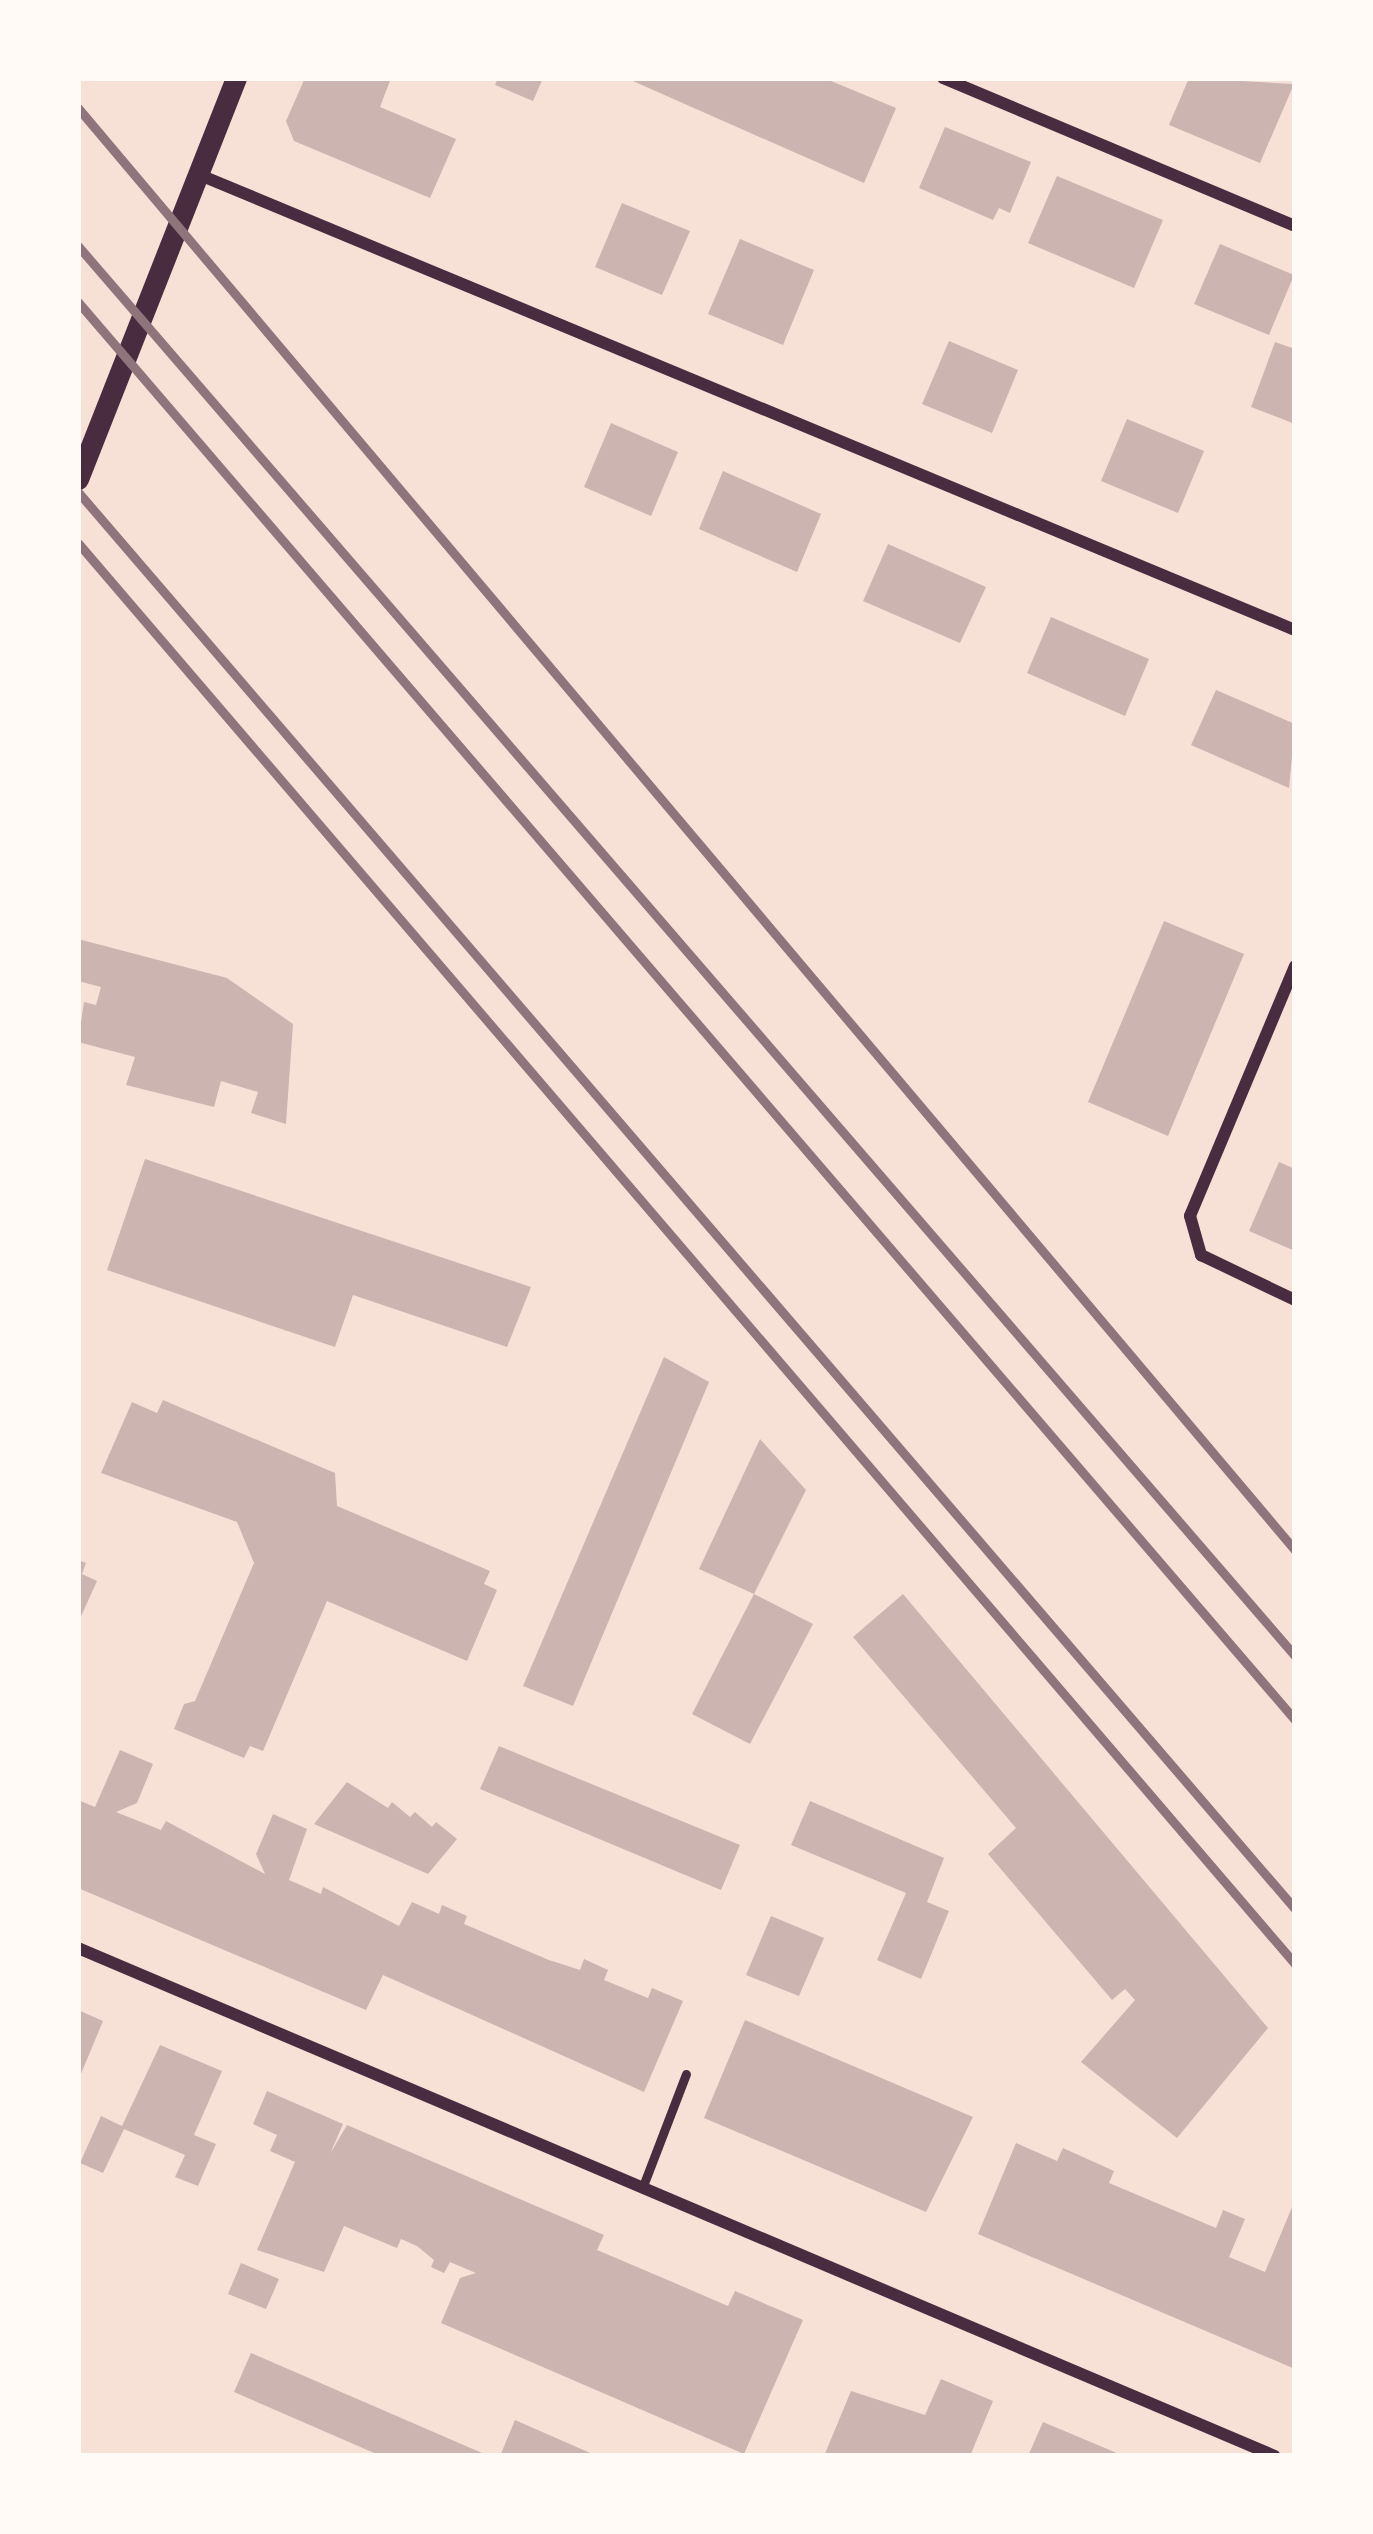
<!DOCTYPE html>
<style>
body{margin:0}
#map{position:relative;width:1373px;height:2534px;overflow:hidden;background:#f7e1d7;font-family:Inter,sans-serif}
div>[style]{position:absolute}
.building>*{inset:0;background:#ccb4b1}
.service>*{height:9px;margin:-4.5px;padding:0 4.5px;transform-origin:4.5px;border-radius:4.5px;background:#4a2c40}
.minor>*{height:12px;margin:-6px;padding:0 6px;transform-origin:6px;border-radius:6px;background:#4a2c40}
.tertiary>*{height:21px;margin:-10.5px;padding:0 10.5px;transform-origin:10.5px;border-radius:10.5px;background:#4a2c40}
.rail>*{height:9px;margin:-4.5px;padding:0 4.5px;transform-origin:4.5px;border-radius:4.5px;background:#8f747c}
span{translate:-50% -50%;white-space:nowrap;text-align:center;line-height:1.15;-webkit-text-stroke:10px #fffaf5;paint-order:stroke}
.frame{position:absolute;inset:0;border:81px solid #fffaf5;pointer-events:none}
</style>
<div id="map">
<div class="building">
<div style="clip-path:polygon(305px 78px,391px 78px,380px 107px,456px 139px,430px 198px,294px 141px,286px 121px)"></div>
<div style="clip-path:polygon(498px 78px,543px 78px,533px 101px,495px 85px)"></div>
<div style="clip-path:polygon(626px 78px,824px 78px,896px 108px,864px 183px)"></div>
<div style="clip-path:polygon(1189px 78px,1294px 84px,1260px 163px,1169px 125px)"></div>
<div style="clip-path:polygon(945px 127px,1031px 162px,1010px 213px,999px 208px,993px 220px,919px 188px)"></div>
<div style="clip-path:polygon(1057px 176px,1163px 220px,1134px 288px,1028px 243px)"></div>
<div style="clip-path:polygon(622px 203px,690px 231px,662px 295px,595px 267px)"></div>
<div style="clip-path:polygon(740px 239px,814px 270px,783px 345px,708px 314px)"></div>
<div style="clip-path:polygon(1220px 244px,1294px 275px,1269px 335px,1194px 304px)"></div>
<div style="clip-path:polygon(949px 341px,1018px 370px,992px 433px,922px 404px)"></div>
<div style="clip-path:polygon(1275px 342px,1295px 349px,1295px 424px,1251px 407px)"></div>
<div style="clip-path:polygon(1127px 419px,1204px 451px,1178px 513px,1101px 481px)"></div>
<div style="clip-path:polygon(611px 423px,678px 452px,651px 516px,584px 487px)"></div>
<div style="clip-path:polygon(723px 471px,821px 514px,797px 572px,699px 529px)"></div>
<div style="clip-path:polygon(888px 544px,986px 587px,960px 643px,863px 601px)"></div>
<div style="clip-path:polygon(1051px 617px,1149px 659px,1125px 716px,1027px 673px)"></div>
<div style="clip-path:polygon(1216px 690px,1295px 724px,1289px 788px,1191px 745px)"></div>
<div style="clip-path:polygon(1164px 921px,1244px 954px,1168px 1136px,1088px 1102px)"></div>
<div style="clip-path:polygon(78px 939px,227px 978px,293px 1024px,286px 1124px,251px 1113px,258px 1092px,221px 1081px,214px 1107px,126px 1085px,135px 1057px,78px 1042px,84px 1002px,96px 1005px,101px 987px,78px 981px)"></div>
<div style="clip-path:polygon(145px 1159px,531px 1287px,507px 1347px,353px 1295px,335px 1347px,107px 1270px)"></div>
<div style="clip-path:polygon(1279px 1162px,1295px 1169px,1295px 1251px,1249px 1231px)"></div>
<div style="clip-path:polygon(664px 1357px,709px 1382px,573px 1706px,523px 1686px)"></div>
<div style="clip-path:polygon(163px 1400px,335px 1473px,337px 1506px,490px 1571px,484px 1584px,497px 1590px,467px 1661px,327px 1601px,263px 1751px,250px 1746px,244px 1758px,174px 1729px,184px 1704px,195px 1701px,254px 1563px,237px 1522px,101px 1473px,132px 1402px,157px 1413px)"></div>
<div style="clip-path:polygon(760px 1439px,806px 1490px,754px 1594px,813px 1624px,750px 1744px,692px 1714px,754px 1594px,699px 1569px)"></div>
<div style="clip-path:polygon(78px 1560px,86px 1563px,82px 1574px,97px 1581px,78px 1623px)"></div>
<div style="clip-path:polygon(903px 1594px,1268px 2028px,1177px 2138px,1081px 2062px,1135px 2000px,1125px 1989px,1112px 2000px,988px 1854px,1016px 1828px,853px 1637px)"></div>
<div style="clip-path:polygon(499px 1746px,740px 1845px,721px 1890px,480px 1789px)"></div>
<div style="clip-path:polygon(120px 1750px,153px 1764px,137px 1803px,116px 1812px,161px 1830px,166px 1821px,265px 1874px,256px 1854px,273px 1814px,307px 1829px,289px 1880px,321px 1894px,323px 1887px,399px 1926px,412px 1902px,439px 1914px,442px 1905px,467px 1916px,464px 1924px,549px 1960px,580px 1970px,584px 1959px,608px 1970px,604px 1980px,648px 1998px,652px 1988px,683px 2001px,644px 2092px,383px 1975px,366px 2010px,78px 1888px,78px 1800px,95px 1807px)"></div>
<div style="clip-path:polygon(347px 1782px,388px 1808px,392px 1802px,410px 1817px,415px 1812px,432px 1827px,436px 1822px,457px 1839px,428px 1874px,314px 1824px)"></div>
<div style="clip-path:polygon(810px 1801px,944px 1858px,927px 1902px,949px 1911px,921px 1979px,877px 1960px,906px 1893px,791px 1845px)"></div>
<div style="clip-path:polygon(771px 1916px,824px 1938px,799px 1996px,746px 1975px)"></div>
<div style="clip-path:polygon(78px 2010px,103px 2021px,78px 2081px)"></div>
<div style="clip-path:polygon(745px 2020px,973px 2117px,926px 2212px,704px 2118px)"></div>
<div style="clip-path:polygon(160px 2045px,222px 2071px,194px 2135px,216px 2144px,198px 2186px,175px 2177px,185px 2155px,124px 2129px,103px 2173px,80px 2163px,101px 2116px,122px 2126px)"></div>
<div style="clip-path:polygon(267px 2091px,343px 2124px,330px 2154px,347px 2125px,604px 2235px,597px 2250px,663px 2278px,728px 2306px,735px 2291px,803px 2320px,744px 2454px,441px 2323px,460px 2278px,476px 2273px,450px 2262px,444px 2273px,431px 2267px,434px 2260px,417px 2246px,401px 2239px,397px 2248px,344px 2226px,324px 2272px,257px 2250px,295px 2162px,270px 2151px,277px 2135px,253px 2124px)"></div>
<div style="clip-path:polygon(1016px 2143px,1057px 2161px,1063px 2148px,1114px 2171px,1109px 2183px,1216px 2228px,1223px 2210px,1245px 2219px,1229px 2257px,1265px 2272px,1295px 2200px,1295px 2369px,978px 2234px)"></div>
<div style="clip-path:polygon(241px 2263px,279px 2279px,266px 2309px,228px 2294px)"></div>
<div style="clip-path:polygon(251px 2353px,489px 2456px,381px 2456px,234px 2392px)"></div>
<div style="clip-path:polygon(941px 2379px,993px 2401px,970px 2456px,824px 2456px,851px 2391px,925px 2415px)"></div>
<div style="clip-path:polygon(515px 2420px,597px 2456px,500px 2456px)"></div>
<div style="clip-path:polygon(1043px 2422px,1124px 2456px,1028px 2456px)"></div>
</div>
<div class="service">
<div style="left:643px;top:2186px;width:120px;rotate:-69deg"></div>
</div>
<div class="minor">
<div style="left:943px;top:78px;width:382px;rotate:22.8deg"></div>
<div style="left:195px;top:173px;width:1191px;rotate:22.56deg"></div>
<div style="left:1295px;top:966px;width:271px;rotate:112.8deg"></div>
<div style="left:1190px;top:1216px;width:41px;rotate:74.2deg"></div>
<div style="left:1201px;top:1255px;width:104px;rotate:25.6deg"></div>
<div style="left:78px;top:1948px;width:1300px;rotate:23deg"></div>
</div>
<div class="tertiary">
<div style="left:78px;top:479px;width:431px;rotate:-68.5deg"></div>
</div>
<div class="rail">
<div style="left:78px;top:108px;width:1887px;rotate:49.84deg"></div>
<div style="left:78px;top:246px;width:1863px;rotate:49.2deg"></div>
<div style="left:78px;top:302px;width:1869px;rotate:49.36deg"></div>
<div style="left:78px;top:492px;width:1868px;rotate:49.34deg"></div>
<div style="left:78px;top:543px;width:1871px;rotate:49.42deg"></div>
</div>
<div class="frame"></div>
</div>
